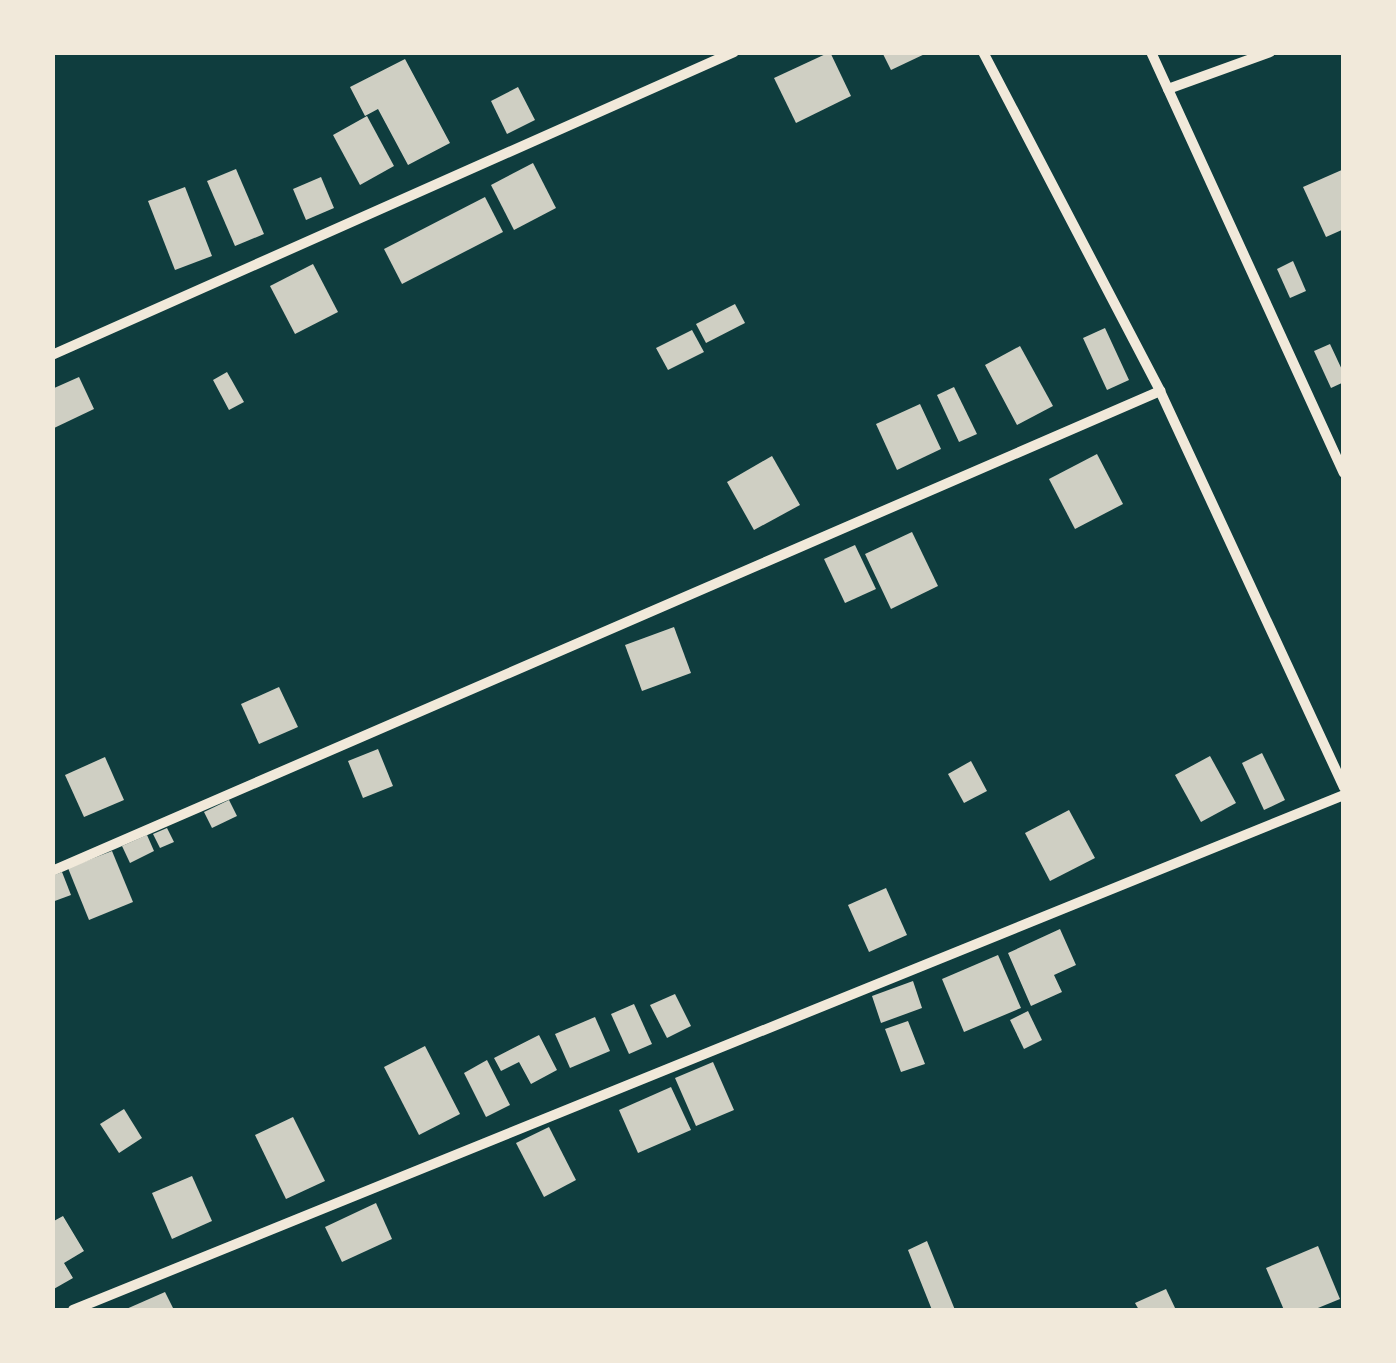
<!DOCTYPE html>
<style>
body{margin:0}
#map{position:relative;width:1396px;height:1363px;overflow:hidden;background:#0f3d3e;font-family:"PT Sans",sans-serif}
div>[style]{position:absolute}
.building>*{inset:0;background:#cfcfc3}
.minor>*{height:10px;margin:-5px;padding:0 5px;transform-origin:5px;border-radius:5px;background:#f1e9da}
span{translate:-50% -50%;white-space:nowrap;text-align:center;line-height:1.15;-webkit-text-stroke:10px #f1e9da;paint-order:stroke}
.frame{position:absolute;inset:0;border:55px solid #f1e9da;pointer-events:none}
</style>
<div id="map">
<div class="building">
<div style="clip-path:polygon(830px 52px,851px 96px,796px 123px,774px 78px)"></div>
<div style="clip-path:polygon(882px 52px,929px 52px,891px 70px)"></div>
<div style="clip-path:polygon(405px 59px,450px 143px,408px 165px,378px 109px,365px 116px,350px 87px)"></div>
<div style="clip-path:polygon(518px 87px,535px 120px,507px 134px,491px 101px)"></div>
<div style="clip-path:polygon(367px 116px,394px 166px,360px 185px,333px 135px)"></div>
<div style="clip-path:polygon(533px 163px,556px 208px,514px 230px,491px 185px)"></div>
<div style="clip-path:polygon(236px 169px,264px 234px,235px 246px,207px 181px)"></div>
<div style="clip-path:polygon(1344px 169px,1344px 229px,1326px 237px,1303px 187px)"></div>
<div style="clip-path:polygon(321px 177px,334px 208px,306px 220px,293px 189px)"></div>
<div style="clip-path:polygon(185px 187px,212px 256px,175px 270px,148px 201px)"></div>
<div style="clip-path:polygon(485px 197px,503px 232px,402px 284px,384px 249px)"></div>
<div style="clip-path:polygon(1293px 261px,1306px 291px,1290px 298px,1277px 269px)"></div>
<div style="clip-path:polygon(313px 264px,338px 312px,295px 334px,270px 286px)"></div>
<div style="clip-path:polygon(735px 304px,745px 323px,706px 343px,696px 324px)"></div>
<div style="clip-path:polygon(1105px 328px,1129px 380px,1107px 390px,1083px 338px)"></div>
<div style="clip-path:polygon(692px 330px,704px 352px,668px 370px,656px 348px)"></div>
<div style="clip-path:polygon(1330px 344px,1344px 374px,1344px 382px,1331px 388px,1314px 351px)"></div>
<div style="clip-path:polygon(1020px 346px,1053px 406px,1017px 425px,985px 365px)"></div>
<div style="clip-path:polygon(227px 372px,244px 402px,229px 410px,213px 380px)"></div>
<div style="clip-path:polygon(79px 377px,94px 409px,52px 429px,52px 389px)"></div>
<div style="clip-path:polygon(954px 387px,977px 434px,959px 442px,937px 395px)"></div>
<div style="clip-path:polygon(920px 404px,941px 449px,897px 470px,876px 424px)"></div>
<div style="clip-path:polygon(1097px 454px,1123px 504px,1075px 529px,1049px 479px)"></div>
<div style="clip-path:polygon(772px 456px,800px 505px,754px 530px,727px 482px)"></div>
<div style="clip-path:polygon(912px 532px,938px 586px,891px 609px,865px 554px)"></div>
<div style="clip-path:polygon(855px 545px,876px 589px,845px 603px,824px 559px)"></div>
<div style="clip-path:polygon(674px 627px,691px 673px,642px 691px,625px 645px)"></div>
<div style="clip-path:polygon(279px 687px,298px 727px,259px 744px,241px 704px)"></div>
<div style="clip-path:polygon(378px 749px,393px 786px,363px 798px,348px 761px)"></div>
<div style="clip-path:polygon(1262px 753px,1285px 800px,1264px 810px,1242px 763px)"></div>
<div style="clip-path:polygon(1210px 756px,1236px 803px,1201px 822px,1175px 775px)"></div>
<div style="clip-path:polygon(105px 757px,124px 800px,84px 817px,65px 775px)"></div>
<div style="clip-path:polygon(971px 761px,987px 791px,964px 803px,948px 774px)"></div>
<div style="clip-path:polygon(229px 800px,237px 816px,212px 828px,204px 812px)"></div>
<div style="clip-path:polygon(1069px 810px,1095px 858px,1050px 881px,1025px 833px)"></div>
<div style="clip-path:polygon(167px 828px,174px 842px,160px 848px,153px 834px)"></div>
<div style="clip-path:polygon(147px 835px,154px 851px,130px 863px,122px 846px)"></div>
<div style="clip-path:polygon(112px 851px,133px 902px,89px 920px,68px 868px)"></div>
<div style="clip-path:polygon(62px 872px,71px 895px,52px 902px,52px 876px)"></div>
<div style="clip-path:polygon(886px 888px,907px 935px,869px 952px,848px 905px)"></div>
<div style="clip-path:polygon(1060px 929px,1076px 965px,1054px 975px,1062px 992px,1031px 1006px,1008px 953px)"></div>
<div style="clip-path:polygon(998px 955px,1021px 1008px,964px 1032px,942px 979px)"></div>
<div style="clip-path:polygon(913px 981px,922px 1008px,881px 1023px,872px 996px)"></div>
<div style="clip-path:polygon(675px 994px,691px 1026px,667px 1038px,650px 1005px)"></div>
<div style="clip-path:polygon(634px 1004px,652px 1044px,629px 1054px,611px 1014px)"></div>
<div style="clip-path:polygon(1028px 1011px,1042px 1040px,1024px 1049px,1010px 1020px)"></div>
<div style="clip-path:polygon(595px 1017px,610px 1051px,570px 1068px,555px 1034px)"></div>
<div style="clip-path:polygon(908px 1021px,925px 1064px,901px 1072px,885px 1029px)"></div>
<div style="clip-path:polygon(539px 1035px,557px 1070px,531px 1084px,519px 1062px,501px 1071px,494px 1058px)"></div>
<div style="clip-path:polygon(425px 1046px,460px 1114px,419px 1135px,384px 1067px)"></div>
<div style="clip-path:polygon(487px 1060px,510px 1105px,486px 1117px,464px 1073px)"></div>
<div style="clip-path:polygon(713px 1062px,734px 1110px,696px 1126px,675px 1078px)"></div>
<div style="clip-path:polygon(671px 1087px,691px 1130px,638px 1153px,619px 1110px)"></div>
<div style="clip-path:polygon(124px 1109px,142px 1138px,119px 1153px,100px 1124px)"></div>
<div style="clip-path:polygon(293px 1117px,325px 1181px,286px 1199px,255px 1135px)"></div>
<div style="clip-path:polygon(549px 1127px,576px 1180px,544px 1197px,516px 1143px)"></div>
<div style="clip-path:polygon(192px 1176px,212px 1221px,172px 1239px,152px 1193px)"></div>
<div style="clip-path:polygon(376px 1203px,392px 1239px,342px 1262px,325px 1227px)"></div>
<div style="clip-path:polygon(63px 1216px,84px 1251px,64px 1263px,73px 1278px,52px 1290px,52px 1222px)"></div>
<div style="clip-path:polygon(927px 1241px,955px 1310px,932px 1310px,908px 1250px)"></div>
<div style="clip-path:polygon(1318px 1246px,1340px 1299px,1313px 1310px,1284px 1310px,1266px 1268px)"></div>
<div style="clip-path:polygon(1166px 1289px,1176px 1310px,1139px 1310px,1135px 1303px)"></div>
<div style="clip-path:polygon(165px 1292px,174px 1310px,124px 1310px)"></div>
</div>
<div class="minor">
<div style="left:983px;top:52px;width:382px;rotate:62.4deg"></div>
<div style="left:1160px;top:391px;width:437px;rotate:65.1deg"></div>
<div style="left:1151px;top:52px;width:463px;rotate:65.4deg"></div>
<div style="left:1168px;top:89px;width:109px;rotate:-19.9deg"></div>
<div style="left:52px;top:355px;width:746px;rotate:-23.95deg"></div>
<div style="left:52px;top:871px;width:1208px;rotate:-23.42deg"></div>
<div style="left:73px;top:1310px;width:1371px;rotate:-22.06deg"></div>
</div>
<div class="frame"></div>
</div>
